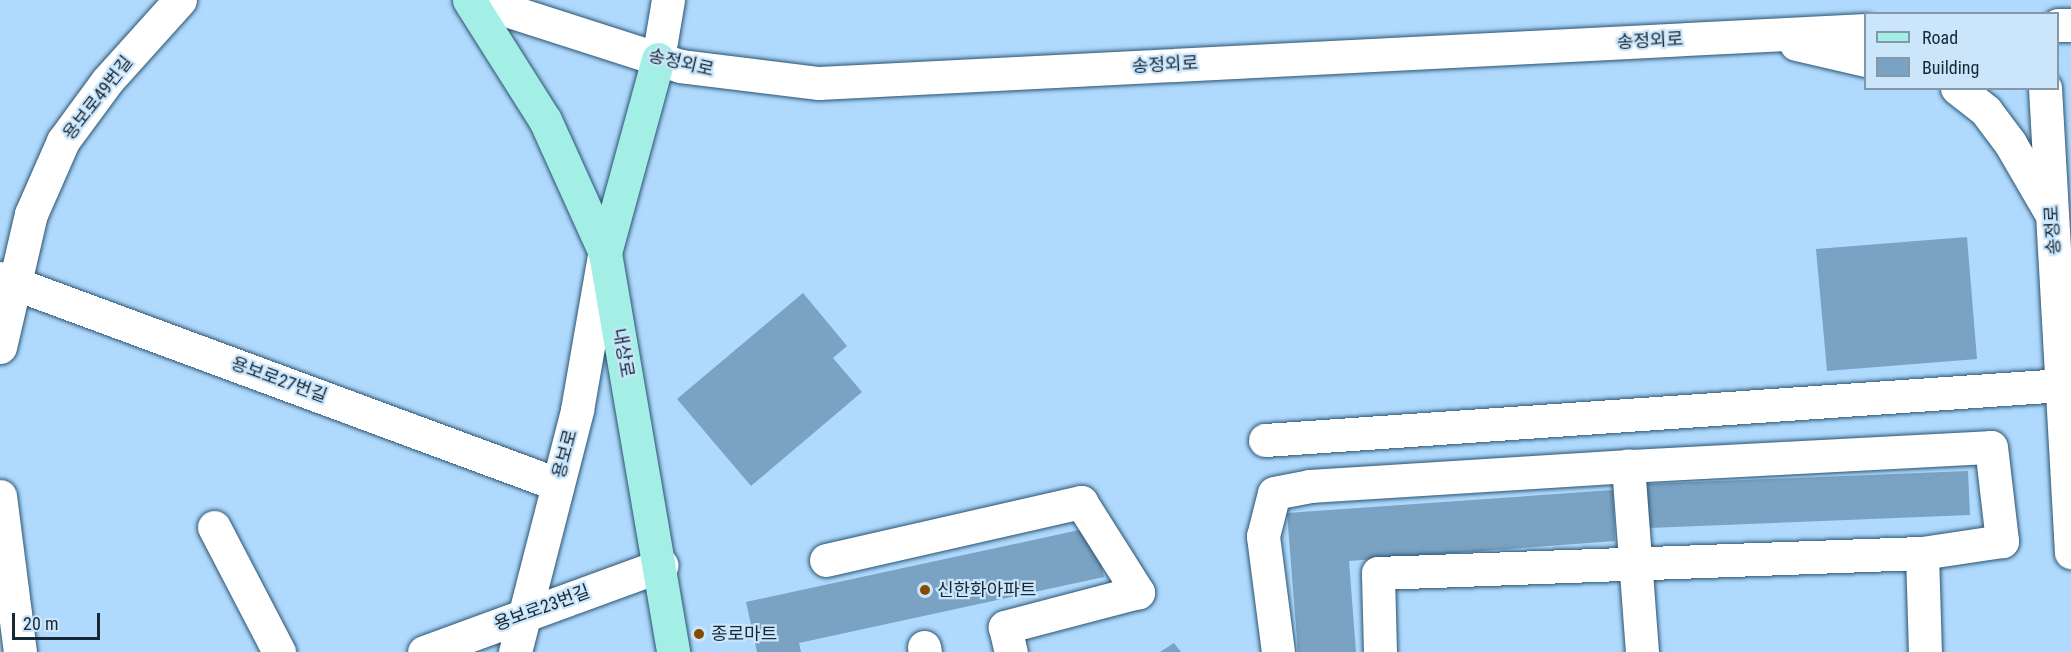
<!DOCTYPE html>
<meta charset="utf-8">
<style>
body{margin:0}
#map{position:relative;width:2071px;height:652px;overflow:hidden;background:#afdafd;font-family:"Roboto Condensed","Noto Sans KR",sans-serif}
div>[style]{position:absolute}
.building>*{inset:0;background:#79a2c3}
.roads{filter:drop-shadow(0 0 2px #2c5371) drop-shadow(0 0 2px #2c5371)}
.minor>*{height:33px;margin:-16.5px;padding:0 16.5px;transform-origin:16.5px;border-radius:16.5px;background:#fff}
.major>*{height:33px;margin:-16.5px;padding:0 16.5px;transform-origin:16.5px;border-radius:16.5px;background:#a3efe5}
.dots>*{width:16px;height:16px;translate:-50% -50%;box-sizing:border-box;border:3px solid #cbe5fa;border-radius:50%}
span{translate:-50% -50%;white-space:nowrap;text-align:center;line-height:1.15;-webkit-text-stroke:4.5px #cbe5fa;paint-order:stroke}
.street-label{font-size:18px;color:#172835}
.poi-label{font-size:18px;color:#172835}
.left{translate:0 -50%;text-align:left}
.legend{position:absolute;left:1864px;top:12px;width:195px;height:78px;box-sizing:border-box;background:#cbe5fa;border:2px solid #8399ab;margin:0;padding:8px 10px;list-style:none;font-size:18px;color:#172835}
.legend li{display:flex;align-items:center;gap:12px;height:30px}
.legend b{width:30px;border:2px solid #8399ab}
.scale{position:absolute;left:12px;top:613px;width:88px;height:27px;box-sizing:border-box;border:3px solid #172835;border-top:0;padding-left:8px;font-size:18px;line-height:21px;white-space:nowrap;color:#172835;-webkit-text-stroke:4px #cbe5fa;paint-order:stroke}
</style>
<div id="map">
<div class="building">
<div style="clip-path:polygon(1967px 237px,1977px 359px,1827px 371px,1816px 249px)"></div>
<div style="clip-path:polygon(803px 293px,847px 346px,833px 358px,862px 392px,751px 486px,677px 399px)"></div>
<div style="clip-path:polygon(1968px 471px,1970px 515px,1649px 528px,1647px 484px)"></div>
<div style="clip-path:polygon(1613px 490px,1615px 541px,1349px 561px,1356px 652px,1298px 652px,1287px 513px)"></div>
<div style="clip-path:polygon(1093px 527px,1104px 577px,799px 643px,801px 652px,757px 652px,746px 602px)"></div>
<div style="clip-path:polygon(1174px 643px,1181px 652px,1160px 652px)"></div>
</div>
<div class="roads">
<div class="minor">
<div style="left:475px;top:0;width:215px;rotate:17.8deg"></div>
<div style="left:680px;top:66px;width:140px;rotate:7deg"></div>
<div style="left:819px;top:83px;width:1048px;rotate:-2.9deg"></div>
<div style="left:2058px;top:25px;width:13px"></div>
<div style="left:1796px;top:44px;width:72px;rotate:12.9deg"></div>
<div style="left:658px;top:59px;width:60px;rotate:-80.4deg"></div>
<div style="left:1957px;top:88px;width:37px;rotate:38deg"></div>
<div style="left:1986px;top:111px;width:40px;rotate:53deg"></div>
<div style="left:2010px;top:143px;width:78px;rotate:59.8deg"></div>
<div style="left:2045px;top:88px;width:465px;rotate:86.8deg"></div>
<div style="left:0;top:278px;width:594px;rotate:20.3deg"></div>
<div style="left:0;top:347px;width:137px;rotate:-76.9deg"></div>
<div style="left:31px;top:214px;width:80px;rotate:-66.3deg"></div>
<div style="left:63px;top:141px;width:74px;rotate:-53.7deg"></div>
<div style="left:107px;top:81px;width:109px;rotate:-48deg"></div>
<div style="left:1265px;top:440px;width:798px;rotate:-3.95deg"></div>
<div style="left:0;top:496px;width:157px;rotate:82.7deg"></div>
<div style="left:214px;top:527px;width:141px;rotate:62.5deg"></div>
<div style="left:826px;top:560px;width:262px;rotate:-12.8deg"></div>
<div style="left:1081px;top:502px;width:107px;rotate:57.7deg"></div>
<div style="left:1138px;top:592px;width:138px;rotate:165.3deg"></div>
<div style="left:1005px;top:627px;width:26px;rotate:77deg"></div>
<div style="left:924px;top:647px;width:5px;rotate:79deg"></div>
<div style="left:424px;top:652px;width:253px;rotate:-20.1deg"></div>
<div style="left:515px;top:652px;width:250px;rotate:-75.6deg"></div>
<div style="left:577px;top:410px;width:156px;rotate:-80.1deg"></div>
<div style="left:1278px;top:652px;width:117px;rotate:-97.4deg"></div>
<div style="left:1263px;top:536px;width:44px;rotate:-75.7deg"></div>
<div style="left:1274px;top:493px;width:37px;rotate:-11deg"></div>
<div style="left:1310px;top:486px;width:319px;rotate:-3.6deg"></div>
<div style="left:1380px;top:652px;width:79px;rotate:-91.5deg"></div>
<div style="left:1378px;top:573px;width:544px;rotate:-2.11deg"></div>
<div style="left:1922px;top:553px;width:99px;rotate:88.3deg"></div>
<div style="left:1642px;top:652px;width:187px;rotate:-94.3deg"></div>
<div style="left:1628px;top:466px;width:363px;rotate:-3deg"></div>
<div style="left:1991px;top:447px;width:95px;rotate:83.3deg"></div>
<div style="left:2002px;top:541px;width:81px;rotate:171.5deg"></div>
</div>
<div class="major">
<div style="left:469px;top:0;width:142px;rotate:57.7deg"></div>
<div style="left:545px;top:120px;width:146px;rotate:65.7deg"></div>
<div style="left:658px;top:59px;width:201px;rotate:105.3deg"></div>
<div style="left:605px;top:253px;width:405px;rotate:80.3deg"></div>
</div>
</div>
<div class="dots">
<div style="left:925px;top:590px;background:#854c00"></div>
<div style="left:699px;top:634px;background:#854c00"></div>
</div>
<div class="street-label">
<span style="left:1650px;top:41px;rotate:-3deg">송정외로</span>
<span style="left:681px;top:63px;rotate:13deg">송정외로</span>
<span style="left:1165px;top:65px;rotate:-3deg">송정외로</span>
<span style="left:98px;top:98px;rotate:-52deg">용보로49번길</span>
<span style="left:2053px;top:230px;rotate:-93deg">송정로</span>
<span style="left:623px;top:353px;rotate:80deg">내상로</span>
<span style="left:279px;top:380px;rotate:20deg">용보로27번길</span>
<span style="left:565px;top:454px;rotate:-75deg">용보로</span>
<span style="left:542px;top:608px;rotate:-20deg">용보로23번길</span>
</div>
<div class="poi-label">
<span class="left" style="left:937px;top:590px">신한화아파트</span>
<span class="left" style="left:711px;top:634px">종로마트</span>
</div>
<ul class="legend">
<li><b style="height:8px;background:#a3efe5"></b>Road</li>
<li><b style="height:16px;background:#79a2c3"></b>Building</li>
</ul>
<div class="scale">20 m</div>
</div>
